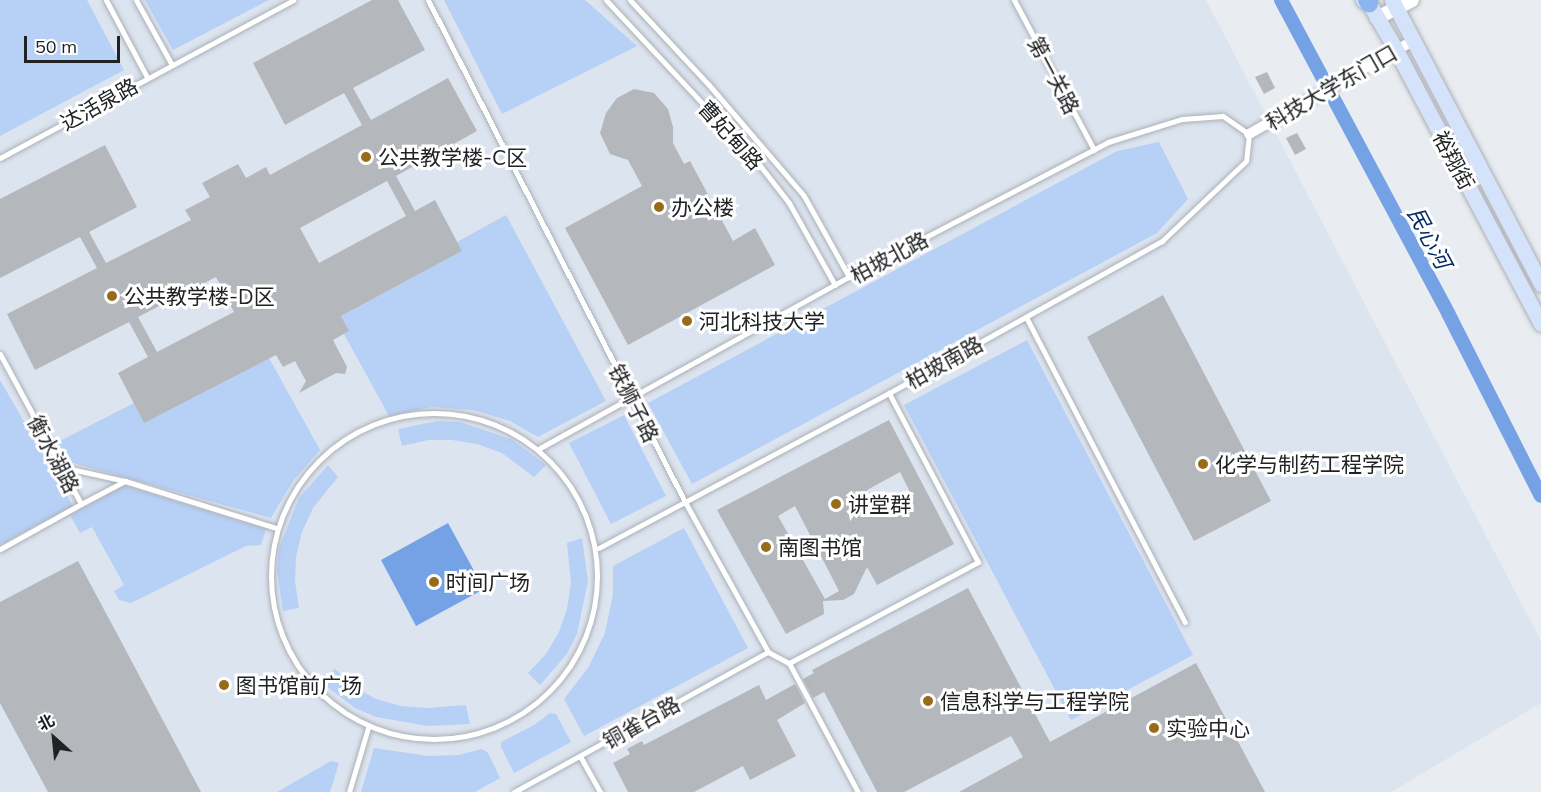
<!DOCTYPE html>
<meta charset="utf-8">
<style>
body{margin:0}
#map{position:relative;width:1541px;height:792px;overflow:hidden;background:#e9edf2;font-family:Mulish,"Noto Sans SC",sans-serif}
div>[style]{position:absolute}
.built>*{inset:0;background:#dce4f0}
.green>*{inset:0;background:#b7d0f6}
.water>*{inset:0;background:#74a2e5}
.canal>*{height:14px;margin:-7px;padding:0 7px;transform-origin:7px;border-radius:7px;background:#74a2e5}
.building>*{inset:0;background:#b4b7bc}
.roads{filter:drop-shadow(0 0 2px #adb0b5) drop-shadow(0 0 2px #adb0b5)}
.service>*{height:5px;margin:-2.5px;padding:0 2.5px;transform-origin:2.5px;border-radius:2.5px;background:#fff}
.service>.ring{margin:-2.5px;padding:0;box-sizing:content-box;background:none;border:5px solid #fff;border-radius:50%}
.minor>*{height:10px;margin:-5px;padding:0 5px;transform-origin:5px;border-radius:5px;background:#fff}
.tertiary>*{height:14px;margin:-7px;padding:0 7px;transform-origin:7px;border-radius:7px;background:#fff}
.secondary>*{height:15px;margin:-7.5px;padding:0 7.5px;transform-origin:7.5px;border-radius:7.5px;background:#d4e3f9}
.trunk>*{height:18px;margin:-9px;padding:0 9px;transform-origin:9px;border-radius:9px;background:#8cb4ee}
.dots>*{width:16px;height:16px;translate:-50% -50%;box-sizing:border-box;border:3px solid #fff;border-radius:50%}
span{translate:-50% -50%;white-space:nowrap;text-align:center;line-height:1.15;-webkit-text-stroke:6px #fff;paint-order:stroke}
.street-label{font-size:21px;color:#212224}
.poi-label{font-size:21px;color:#212224}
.left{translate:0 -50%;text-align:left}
.water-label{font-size:22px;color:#012c66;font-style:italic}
.north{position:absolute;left:24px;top:708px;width:60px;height:60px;-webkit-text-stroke:4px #fff;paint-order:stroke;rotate:333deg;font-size:16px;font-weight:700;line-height:24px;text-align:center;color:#212224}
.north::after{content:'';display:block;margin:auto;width:21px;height:27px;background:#212224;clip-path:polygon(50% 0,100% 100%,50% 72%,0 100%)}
.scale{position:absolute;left:24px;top:36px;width:96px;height:27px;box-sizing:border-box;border:3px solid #212224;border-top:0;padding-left:8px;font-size:18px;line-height:21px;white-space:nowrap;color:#212224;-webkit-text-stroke:4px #fff;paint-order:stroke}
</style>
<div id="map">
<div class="built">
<div style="clip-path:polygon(0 0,1206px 0,1541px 641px,1541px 703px,1391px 792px,0 792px)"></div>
</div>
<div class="green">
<div style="clip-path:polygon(0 0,87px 0,124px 70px,0 136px)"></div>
<div style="clip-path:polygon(145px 0,269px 0,173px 50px)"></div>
<div style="clip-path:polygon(444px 0,585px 0,637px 46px,502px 114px)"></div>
<div style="clip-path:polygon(1159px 142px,1188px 199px,1157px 233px,692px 484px,648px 403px,1117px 151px)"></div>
<div style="clip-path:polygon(506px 215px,606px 401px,538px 437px,510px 421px,473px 410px,432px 407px,389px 416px,344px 334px,349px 331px,341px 316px,462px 251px,457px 242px)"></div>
<div style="clip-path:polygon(1027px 340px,1193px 655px,1071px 720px,904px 405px)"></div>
<div style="clip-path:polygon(269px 358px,320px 450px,293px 481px,271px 518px,62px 460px,54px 444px,134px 403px,144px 422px)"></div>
<div style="clip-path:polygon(0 380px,73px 506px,0 545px)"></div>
<div style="clip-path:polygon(624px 415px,666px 496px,611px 524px,569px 443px)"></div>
<div style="clip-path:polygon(437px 421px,460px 422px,511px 439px,546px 465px,534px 477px,502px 453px,477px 444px,452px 440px,428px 440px,402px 446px,398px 429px)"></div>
<div style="clip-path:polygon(328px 465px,338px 477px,313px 508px,302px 532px,296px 557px,295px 581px,299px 608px,283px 611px,277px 571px,279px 548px,299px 498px)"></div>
<div style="clip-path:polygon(124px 485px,266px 529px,261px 545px,246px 546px,131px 603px,119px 600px,114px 591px,124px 585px,92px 527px,80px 533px,70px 515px)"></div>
<div style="clip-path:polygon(684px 528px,748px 648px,584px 736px,564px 699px,588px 668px,605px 633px,613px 594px,613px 566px)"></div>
<div style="clip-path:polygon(582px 538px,588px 581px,577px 634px,567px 654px,540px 685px,528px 673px,546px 654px,559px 632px,567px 609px,571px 583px,567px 543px)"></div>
<div style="clip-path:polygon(335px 669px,356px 688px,376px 699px,401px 706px,427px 708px,466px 705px,470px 724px,428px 726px,376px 717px,355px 708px,322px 683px)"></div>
<div style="clip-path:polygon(550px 713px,556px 714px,571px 742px,514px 773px,501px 747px,501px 742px,534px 725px)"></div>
<div style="clip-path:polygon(374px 748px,428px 756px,458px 755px,482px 749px,488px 753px,500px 778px,475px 792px,361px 792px)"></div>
<div style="clip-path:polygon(331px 761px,339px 763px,330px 792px,277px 792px)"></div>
</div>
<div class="water">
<div style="clip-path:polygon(448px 523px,484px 589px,416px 626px,381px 560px)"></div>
</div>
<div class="canal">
<div style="left:1281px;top:0;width:355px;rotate:61.9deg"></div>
<div style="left:1448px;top:313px;width:205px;rotate:63.1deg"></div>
</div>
<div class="building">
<div style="clip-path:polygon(evenodd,372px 0,398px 0,425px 50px,353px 88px,371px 120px,448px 78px,477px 131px,396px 176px,415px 211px,435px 200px,462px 251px,341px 316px,349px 331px,333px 340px,347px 367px,345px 374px,336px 373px,299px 393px,306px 381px,295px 361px,283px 367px,276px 355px,144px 423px,118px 373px,148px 357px,129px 322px,35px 370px,7px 314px,97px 268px,80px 237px,0 278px,0 199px,105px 145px,137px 207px,89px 232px,106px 263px,191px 220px,185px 210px,210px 197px,202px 183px,238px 164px,246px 178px,266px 167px,270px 175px,362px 125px,344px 93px,285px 125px,253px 63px,372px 0,387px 181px,406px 216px,319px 263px,300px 228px,387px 181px,372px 0,216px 277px,234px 312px,157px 352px,138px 317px,216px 277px)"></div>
<div style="clip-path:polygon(1267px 72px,1275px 88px,1264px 94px,1255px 77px)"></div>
<div style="clip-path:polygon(634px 89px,654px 93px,668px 109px,673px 127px,673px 143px,684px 164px,690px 161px,733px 241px,755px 228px,775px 265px,628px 345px,565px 228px,642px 186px,628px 160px,610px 154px,600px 133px,606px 113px,617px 98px)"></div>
<div style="clip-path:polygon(1297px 133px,1306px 149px,1295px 155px,1286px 138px)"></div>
<div style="clip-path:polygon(1163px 295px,1271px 501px,1194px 541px,1087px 337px)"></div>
<div style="clip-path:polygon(evenodd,889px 420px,954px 544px,877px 585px,867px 567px,854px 594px,843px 600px,823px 601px,824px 614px,786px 634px,717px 510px,889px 420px,900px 472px,912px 496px,879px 514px,867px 490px,900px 472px,889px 420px,795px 506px,839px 591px,825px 599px,778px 516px,795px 506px)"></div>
<div style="clip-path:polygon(78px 561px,115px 630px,201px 792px,48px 792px,0 703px,0 602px)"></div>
<div style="clip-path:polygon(968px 588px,1050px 742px,1196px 663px,1265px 792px,959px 792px,1023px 757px,1011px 736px,904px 792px,877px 792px,824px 692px,813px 698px,803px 679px,814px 673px,812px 670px)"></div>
<div style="clip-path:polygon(795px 684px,805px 703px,777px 720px,796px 756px,750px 780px,743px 766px,694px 792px,628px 792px,613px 763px,630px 754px,627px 749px,642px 741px,644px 745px,759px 685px,766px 700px)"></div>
</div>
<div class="roads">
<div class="service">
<div style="left:106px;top:0;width:87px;rotate:62deg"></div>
<div style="left:136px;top:0;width:74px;rotate:61deg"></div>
<div style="left:428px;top:0;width:564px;rotate:62.89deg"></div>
<div style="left:685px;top:502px;width:171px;rotate:61deg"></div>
<div style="left:768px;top:652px;width:24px;rotate:28deg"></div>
<div style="left:789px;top:663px;width:146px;rotate:61.9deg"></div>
<div style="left:606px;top:0;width:223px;rotate:47deg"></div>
<div style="left:758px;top:163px;width:51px;rotate:52.2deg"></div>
<div style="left:789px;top:203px;width:94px;rotate:60.7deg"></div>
<div style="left:630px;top:0;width:116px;rotate:47.1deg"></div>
<div style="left:709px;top:85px;width:146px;rotate:49.4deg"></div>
<div style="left:804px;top:196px;width:93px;rotate:60.9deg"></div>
<div style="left:1014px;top:0;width:170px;rotate:61.9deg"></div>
<div style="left:0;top:158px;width:333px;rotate:-28.3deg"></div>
<div style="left:1026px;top:317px;width:344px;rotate:62.5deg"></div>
<div style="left:0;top:354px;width:170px;rotate:61.6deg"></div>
<div style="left:81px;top:504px;width:93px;rotate:150.9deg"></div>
<div class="ring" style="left:271px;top:413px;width:321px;height:321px"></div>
<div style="left:540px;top:448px;width:353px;rotate:-29deg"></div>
<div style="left:849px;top:277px;width:292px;rotate:-27.5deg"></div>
<div style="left:1108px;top:142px;width:77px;rotate:-17.3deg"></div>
<div style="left:1182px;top:119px;width:41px;rotate:-4.2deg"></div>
<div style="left:1223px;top:116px;width:32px;rotate:35deg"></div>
<div style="left:1249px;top:134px;width:27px;rotate:96deg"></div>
<div style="left:1246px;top:161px;width:116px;rotate:136.4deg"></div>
<div style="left:1162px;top:241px;width:312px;rotate:150.9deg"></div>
<div style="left:889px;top:393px;width:329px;rotate:151.9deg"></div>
<div style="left:62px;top:467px;width:65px;rotate:12.5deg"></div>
<div style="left:81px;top:504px;width:50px;rotate:-27.6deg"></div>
<div style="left:125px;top:481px;width:158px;rotate:17.3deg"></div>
<div style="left:789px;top:663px;width:214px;rotate:-28.1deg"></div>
<div style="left:978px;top:562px;width:191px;rotate:-117.8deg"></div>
<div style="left:580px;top:756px;width:41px;rotate:60.9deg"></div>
<div style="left:349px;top:792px;width:67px;rotate:-73.5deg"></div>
<div style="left:514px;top:792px;width:290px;rotate:-28.9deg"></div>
</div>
<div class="minor">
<div style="left:1249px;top:134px;width:189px;rotate:-29.6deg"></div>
</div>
<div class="tertiary">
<div style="left:1377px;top:18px;width:39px;rotate:-27deg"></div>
</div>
<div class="secondary">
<div style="left:1363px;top:0;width:7px;rotate:27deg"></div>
<div style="left:1369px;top:3px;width:52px;rotate:60deg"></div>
<div style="left:1395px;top:48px;width:312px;rotate:62.1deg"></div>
<div style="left:1392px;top:0;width:321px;rotate:62.3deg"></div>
</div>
<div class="trunk">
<div style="left:1367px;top:0;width:4px;rotate:56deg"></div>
</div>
</div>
<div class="dots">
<div style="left:366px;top:157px;background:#976b18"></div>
<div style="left:659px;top:207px;background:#976b18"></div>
<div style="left:112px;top:296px;background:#976b18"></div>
<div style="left:687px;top:321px;background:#976b18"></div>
<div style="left:1203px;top:464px;background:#976b18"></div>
<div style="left:836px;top:504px;background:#976b18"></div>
<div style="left:766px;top:547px;background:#976b18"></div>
<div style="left:434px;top:582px;background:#976b18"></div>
<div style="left:224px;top:685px;background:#976b18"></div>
<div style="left:928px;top:701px;background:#976b18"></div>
<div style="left:1154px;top:728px;background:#976b18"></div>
</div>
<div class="street-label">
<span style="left:1054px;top:75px;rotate:62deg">第一关路</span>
<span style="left:1331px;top:87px;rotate:-30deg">科技大学东门口</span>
<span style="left:99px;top:104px;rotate:-29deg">达活泉路</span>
<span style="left:731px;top:135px;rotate:48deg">曹妃甸路</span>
<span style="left:1454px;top:160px;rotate:62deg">裕翔街</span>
<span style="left:889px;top:257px;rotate:-28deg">柏坡北路</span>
<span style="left:944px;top:362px;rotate:-29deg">柏坡南路</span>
<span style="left:634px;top:403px;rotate:63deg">铁狮子路</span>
<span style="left:54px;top:454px;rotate:62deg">衡水湖路</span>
<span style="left:641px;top:722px;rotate:-29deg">铜雀台路</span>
</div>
<div class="poi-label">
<span class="left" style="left:378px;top:157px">公共教学楼-C区</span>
<span class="left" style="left:671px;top:207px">办公楼</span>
<span class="left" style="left:124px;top:296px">公共教学楼-D区</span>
<span class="left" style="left:699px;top:321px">河北科技大学</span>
<span class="left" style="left:1215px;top:464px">化学与制药工程学院</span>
<span class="left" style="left:848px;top:504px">讲堂群</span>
<span class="left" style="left:778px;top:547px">南图书馆</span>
<span class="left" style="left:446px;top:582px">时间广场</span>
<span class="left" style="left:236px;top:685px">图书馆前广场</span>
<span class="left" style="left:940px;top:701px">信息科学与工程学院</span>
<span class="left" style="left:1166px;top:728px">实验中心</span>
</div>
<div class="water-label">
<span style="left:1429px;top:238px;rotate:62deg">民心河</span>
</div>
<div class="north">北</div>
<div class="scale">50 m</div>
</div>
